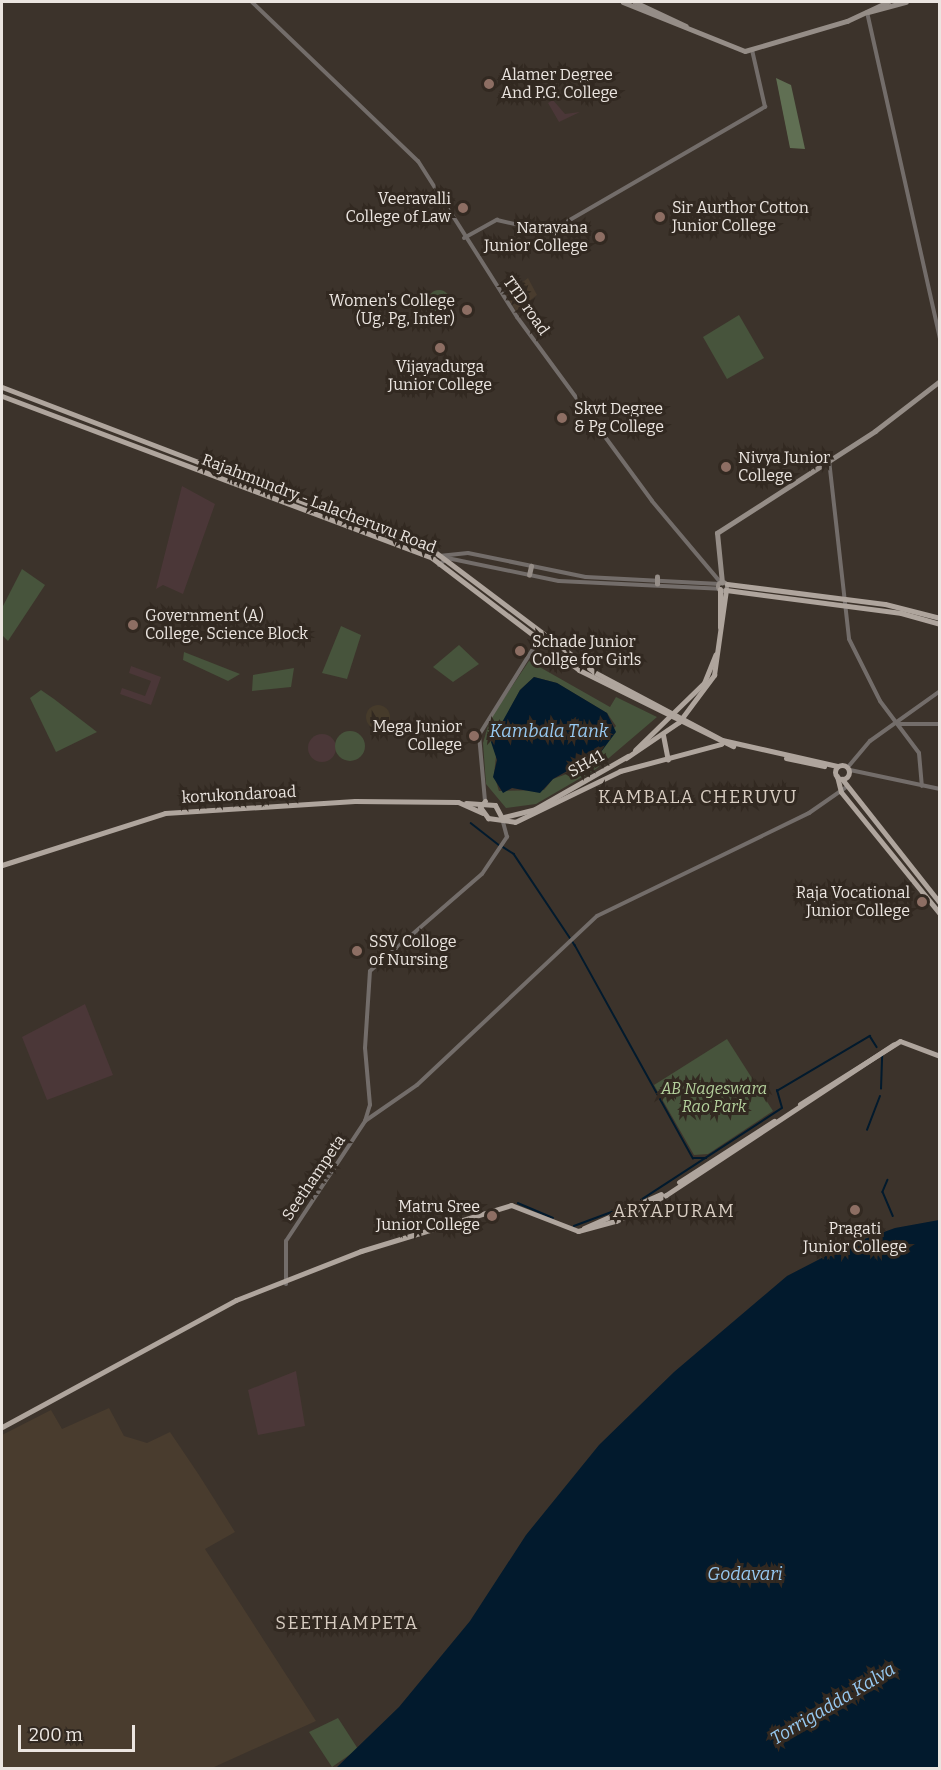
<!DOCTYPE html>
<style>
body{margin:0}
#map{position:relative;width:941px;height:1770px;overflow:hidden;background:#3c332b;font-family:Bitter,serif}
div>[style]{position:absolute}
.built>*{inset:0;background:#493c2e}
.education>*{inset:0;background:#4b3738}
.round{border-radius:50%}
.medical>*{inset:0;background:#463b2b}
.green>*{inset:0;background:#47543c}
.forest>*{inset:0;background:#606f53}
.water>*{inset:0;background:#021a2d}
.stream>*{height:1.5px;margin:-0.75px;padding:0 0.75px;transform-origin:0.75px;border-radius:0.75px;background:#021a2d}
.tertiary>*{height:4px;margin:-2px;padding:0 2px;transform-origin:2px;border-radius:2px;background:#736d6a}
.secondary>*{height:4.5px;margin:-2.25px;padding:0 2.25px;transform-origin:2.25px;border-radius:2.25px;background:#958d87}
.secondary>.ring{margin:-2.25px;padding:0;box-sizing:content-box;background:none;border:4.5px solid #958d87;border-radius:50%}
.primary>*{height:5px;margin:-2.5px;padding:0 2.5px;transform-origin:2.5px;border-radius:2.5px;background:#afa59d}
.primary>.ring{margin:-2.5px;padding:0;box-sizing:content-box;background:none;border:5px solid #afa59d;border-radius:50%}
.dots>*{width:16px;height:16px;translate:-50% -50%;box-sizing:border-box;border:3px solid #322921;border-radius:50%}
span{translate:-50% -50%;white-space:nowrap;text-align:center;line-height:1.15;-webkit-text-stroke:6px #322921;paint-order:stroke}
.poi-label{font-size:16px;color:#ebe5e0}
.left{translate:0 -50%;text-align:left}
.right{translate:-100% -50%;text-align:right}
.street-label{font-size:16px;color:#ebe5e0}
.park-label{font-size:16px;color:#b4d09c;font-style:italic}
.water-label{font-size:18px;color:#97c9f1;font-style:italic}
.neighbourhood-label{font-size:18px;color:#d7ccc1;letter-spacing:1.5px}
.frame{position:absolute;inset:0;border:3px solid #ebe5e0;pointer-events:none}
.scale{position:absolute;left:18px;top:1725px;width:117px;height:27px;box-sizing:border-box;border:3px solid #ebe5e0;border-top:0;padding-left:8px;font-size:18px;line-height:21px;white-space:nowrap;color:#ebe5e0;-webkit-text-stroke:4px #322921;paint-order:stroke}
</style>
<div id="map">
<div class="built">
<div style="clip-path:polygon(528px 278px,537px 295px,516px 311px,506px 295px)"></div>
<div style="clip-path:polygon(109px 1408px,124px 1436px,147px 1443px,170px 1432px,199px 1475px,235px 1532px,205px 1549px,316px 1721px,212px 1768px,2px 1768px,2px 1435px,51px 1410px,62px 1429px)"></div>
</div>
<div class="education">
<div style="clip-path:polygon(553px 100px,565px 114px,580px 112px,559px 122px,548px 103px)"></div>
<div style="clip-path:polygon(182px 486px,215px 504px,183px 594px,163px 585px,156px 589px)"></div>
<div style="clip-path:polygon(131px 666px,161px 677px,151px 705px,120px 694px,122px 688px,145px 696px,151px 681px,129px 673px)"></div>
<div class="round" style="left:308px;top:734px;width:28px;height:28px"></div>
<div style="clip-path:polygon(85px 1004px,113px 1075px,47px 1100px,22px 1037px)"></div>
<div style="clip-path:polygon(296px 1371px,305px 1426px,258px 1435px,248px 1390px)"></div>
</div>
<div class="medical">
<div class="round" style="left:366px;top:705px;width:24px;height:24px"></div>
</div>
<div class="green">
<div class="round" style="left:428px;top:290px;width:22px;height:22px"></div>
<div style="clip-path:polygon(739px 315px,764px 358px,727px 379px,703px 337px)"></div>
<div style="clip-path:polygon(22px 569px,45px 585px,8px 641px,2px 635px,2px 608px)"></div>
<div style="clip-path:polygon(341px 626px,361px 635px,347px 679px,322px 673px)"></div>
<div style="clip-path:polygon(459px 645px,479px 664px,453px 682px,433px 667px)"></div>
<div style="clip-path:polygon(184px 652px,240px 674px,228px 681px,183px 660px)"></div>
<div style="clip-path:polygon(evenodd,529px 661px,610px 707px,616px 697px,657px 717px,596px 769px,536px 804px,506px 808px,486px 784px,483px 743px,490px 719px,529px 661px,534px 677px,557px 683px,607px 713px,616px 726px,572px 772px,553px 779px,544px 790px,499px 791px,494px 774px,499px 730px,520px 690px,534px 677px)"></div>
<div style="clip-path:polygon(294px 668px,291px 687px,252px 691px,253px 675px)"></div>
<div style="clip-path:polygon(41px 690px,54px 699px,97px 732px,56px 752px,30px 698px)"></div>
<div class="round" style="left:335px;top:731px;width:30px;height:30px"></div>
<div style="clip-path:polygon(727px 1039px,773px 1111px,708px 1154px,694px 1155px,654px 1085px)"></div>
<div style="clip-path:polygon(338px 1718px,358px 1749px,332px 1767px,309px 1732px)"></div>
</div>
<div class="forest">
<div style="clip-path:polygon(776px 78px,791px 85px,805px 149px,790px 148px)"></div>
</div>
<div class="water">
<div style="clip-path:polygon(534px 677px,557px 683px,607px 713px,616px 732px,601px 752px,553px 779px,540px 793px,512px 788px,503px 793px,493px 777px,497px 760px,491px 742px,520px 690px)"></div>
<div style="clip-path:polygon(939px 1220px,939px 1768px,336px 1768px,399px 1707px,470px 1621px,526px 1535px,599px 1445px,674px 1372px,787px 1276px,845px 1246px,895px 1228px)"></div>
</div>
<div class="stream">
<div style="left:471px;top:823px;width:36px;rotate:38deg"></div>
<div style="left:503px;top:847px;width:13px;rotate:32deg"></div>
<div style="left:514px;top:854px;width:110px;rotate:56.2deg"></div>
<div style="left:575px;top:945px;width:244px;rotate:61deg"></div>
<div style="left:693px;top:1158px;width:13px"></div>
<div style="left:881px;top:1089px;width:33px;rotate:-88deg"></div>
<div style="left:867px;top:1130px;width:36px;rotate:-69deg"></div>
<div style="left:888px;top:1180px;width:13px;rotate:113deg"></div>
<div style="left:883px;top:1192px;width:26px;rotate:67deg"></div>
<div style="left:641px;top:1200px;width:168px;rotate:-33.1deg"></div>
<div style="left:782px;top:1108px;width:18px;rotate:-106deg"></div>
<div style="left:777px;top:1091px;width:108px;rotate:-30.6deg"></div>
<div style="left:870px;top:1036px;width:13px;rotate:58deg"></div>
<div style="left:518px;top:1203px;width:38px;rotate:23deg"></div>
<div style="left:574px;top:1226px;width:49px;rotate:-20.3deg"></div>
</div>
<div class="tertiary">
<div style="left:252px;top:2px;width:230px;rotate:43.8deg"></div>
<div style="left:418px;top:161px;width:185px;rotate:57.6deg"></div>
<div style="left:517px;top:317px;width:228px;rotate:53.7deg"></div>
<div style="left:652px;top:501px;width:107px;rotate:49.9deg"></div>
<div style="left:867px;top:12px;width:334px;rotate:77.4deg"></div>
<div style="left:464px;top:238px;width:38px;rotate:-29deg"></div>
<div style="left:497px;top:220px;width:53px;rotate:13deg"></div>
<div style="left:549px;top:232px;width:250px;rotate:-30.1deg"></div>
<div style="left:765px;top:107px;width:58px;rotate:-102.8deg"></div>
<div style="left:829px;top:460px;width:180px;rotate:83.6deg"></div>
<div style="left:849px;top:639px;width:69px;rotate:63.4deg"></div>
<div style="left:880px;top:701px;width:65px;rotate:53.1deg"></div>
<div style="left:919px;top:753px;width:33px;rotate:85deg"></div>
<div style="left:439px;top:556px;width:29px;rotate:-6deg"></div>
<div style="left:468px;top:553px;width:120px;rotate:11.5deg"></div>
<div style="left:586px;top:577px;width:134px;rotate:3deg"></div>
<div style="left:439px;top:565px;width:11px;rotate:-41deg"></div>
<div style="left:447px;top:558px;width:114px;rotate:11.6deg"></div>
<div style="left:559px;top:581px;width:161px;rotate:2.8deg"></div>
<div style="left:898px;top:724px;width:42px"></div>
<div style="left:848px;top:767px;width:34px;rotate:-50deg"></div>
<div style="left:870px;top:741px;width:86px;rotate:-35.5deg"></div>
<div style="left:850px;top:770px;width:92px;rotate:11.9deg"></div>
<div style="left:485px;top:801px;width:66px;rotate:-95.2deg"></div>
<div style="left:479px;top:735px;width:117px;rotate:-57.9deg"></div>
<div style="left:365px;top:1121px;width:63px;rotate:-34.7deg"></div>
<div style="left:417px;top:1085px;width:247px;rotate:-43.2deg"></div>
<div style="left:597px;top:916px;width:236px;rotate:-25.9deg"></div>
<div style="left:809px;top:813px;width:44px;rotate:-34.8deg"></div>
<div style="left:286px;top:1284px;width:43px;rotate:-90deg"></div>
<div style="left:286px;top:1241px;width:144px;rotate:-56.6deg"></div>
<div style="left:365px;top:1121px;width:17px;rotate:-73deg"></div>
<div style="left:370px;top:1105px;width:57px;rotate:-95deg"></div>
<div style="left:365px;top:1048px;width:77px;rotate:-86.3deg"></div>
<div style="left:370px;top:971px;width:148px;rotate:-40.9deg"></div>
<div style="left:482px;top:874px;width:45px;rotate:-56deg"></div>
<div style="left:507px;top:837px;width:16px;rotate:-105deg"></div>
</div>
<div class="secondary">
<div style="left:623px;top:2px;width:131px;rotate:21.9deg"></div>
<div style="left:745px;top:51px;width:106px;rotate:-16.4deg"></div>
<div style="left:847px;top:21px;width:45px;rotate:-24.9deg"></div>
<div style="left:635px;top:2px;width:56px;rotate:25.2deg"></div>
<div style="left:868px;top:12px;width:39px;rotate:-15deg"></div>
<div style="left:529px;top:575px;width:9px;rotate:-77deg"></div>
<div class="ring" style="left:718.5px;top:582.5px;width:4.5px;height:4.5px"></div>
<div style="left:722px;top:583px;width:50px;rotate:-95.7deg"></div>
<div style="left:717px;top:533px;width:188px;rotate:-32.8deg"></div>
<div style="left:875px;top:431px;width:82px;rotate:-37.6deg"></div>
<div style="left:657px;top:584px;width:7px;rotate:-90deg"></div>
</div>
<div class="primary">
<div style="left:2px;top:387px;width:463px;rotate:20.9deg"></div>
<div style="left:435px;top:552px;width:199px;rotate:37deg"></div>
<div style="left:594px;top:672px;width:145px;rotate:28deg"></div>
<div style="left:722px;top:740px;width:118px;rotate:12.7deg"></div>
<div style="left:2px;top:396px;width:460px;rotate:20.6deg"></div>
<div style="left:432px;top:558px;width:185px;rotate:37.3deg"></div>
<div style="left:579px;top:670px;width:172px;rotate:26.3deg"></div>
<div style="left:727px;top:584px;width:159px;rotate:7.2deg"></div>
<div style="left:885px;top:604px;width:57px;rotate:14.3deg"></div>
<div style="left:720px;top:627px;width:38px;rotate:-90deg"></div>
<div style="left:663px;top:735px;width:25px;rotate:79deg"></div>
<div style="left:635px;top:750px;width:96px;rotate:-44.2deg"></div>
<div style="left:704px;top:683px;width:31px;rotate:-68deg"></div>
<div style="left:626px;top:758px;width:64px;rotate:-34.2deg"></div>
<div style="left:679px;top:722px;width:59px;rotate:-53.3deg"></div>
<div style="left:714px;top:675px;width:86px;rotate:-82deg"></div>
<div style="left:726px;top:590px;width:177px;rotate:7.5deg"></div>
<div style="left:901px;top:613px;width:41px;rotate:15.8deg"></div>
<div style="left:786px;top:758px;width:39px;rotate:12deg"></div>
<div class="ring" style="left:835px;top:765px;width:9px;height:9px"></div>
<div style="left:837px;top:776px;width:16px;rotate:76deg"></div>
<div style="left:841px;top:792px;width:157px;rotate:50.9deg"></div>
<div style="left:842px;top:779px;width:158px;rotate:51.7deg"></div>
<div style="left:485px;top:801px;width:8px;rotate:130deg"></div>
<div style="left:480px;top:807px;width:14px;rotate:54deg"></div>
<div style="left:488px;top:818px;width:27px;rotate:8deg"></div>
<div style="left:515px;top:822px;width:117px;rotate:-25.9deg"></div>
<div style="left:620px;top:771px;width:105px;rotate:-15deg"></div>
<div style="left:466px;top:803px;width:29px;rotate:4deg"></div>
<div style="left:495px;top:805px;width:17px;rotate:62deg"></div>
<div style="left:504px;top:817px;width:32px;rotate:-14deg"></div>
<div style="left:535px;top:809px;width:107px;rotate:-29.7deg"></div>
<div style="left:2px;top:865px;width:171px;rotate:-17.7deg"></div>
<div style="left:165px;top:813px;width:190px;rotate:-3.6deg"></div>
<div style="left:355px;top:801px;width:103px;rotate:0.6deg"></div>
<div style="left:458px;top:802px;width:27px;rotate:24deg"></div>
<div style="left:800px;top:1104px;width:118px;rotate:-32.2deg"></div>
<div style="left:900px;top:1041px;width:43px;rotate:20.6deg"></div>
<div style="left:679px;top:1182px;width:113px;rotate:-32.7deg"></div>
<div style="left:584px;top:1228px;width:84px;rotate:-23.8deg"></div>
<div style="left:2px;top:1427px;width:266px;rotate:-28.5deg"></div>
<div style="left:236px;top:1300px;width:134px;rotate:-21.4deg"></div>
<div style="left:361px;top:1251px;width:157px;rotate:-17deg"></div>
<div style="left:511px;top:1205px;width:72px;rotate:21.2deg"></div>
<div style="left:578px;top:1231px;width:39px;rotate:-15deg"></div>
<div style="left:616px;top:1221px;width:56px;rotate:-27.5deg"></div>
<div style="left:666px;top:1195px;width:273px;rotate:-33.5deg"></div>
</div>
<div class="dots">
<div style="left:489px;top:84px;background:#8d6e63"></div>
<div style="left:463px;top:208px;background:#8d6e63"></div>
<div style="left:660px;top:217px;background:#8d6e63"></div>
<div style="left:600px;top:237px;background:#8d6e63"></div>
<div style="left:467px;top:310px;background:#8d6e63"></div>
<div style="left:440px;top:348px;background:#8d6e63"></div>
<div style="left:562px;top:418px;background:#8d6e63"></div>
<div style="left:726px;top:467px;background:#8d6e63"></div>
<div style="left:133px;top:625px;background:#8d6e63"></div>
<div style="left:520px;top:651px;background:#8d6e63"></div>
<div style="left:474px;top:736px;background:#8d6e63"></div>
<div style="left:922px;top:902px;background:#8d6e63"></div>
<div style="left:357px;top:951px;background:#8d6e63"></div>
<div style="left:855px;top:1210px;background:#8d6e63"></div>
<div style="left:492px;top:1216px;background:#8d6e63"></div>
</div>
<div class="poi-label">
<span class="left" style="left:501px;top:84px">Alamer Degree<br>And P.G. College</span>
<span class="right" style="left:451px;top:208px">Veeravalli<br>College of Law</span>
<span class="left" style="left:672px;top:217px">Sir Aurthor Cotton<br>Junior College</span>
<span class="right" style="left:588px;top:237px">Narayana<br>Junior College</span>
<span class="right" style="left:455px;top:310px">Women's College<br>(Ug, Pg, Inter)</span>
<span style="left:440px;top:376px">Vijayadurga<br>Junior College</span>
<span class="left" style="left:574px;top:418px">Skvt Degree<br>&amp; Pg College</span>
<span class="left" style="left:738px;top:467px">Nivya Junior<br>College</span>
<span class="left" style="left:145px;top:625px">Government (A)<br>College, Science Block</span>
<span class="left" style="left:532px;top:651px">Schade Junior<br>Collge for Girls</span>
<span class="right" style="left:462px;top:736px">Mega Junior<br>College</span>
<span class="right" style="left:910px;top:902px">Raja Vocational<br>Junior College</span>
<span class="left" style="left:369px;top:951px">SSV Colloge<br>of Nursing</span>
<span class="right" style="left:480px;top:1216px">Matru Sree<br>Junior College</span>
<span style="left:855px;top:1238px">Pragati<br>Junior College</span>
</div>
<div class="street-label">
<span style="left:526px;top:306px;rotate:55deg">TTD road</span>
<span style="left:319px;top:504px;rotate:21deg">Rajahmundry - Lalacheruvu Road</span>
<span style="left:586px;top:764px;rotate:-29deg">SH41</span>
<span style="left:239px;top:795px;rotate:-3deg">korukondaroad</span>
<span style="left:314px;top:1178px;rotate:-56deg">Seethampeta</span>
</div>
<div class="park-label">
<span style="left:714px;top:1098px">AB Nageswara<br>Rao Park</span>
</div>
<div class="water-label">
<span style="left:549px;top:731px">Kambala Tank</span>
<span style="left:745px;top:1574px">Godavari</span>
<span style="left:833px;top:1704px;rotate:-31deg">Torrigadda Kalva</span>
</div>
<div class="neighbourhood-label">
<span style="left:698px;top:797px">KAMBALA CHERUVU</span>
<span style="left:674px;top:1211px">ARYAPURAM</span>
<span style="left:347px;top:1623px">SEETHAMPETA</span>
</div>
<div class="frame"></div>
<div class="scale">200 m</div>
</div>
